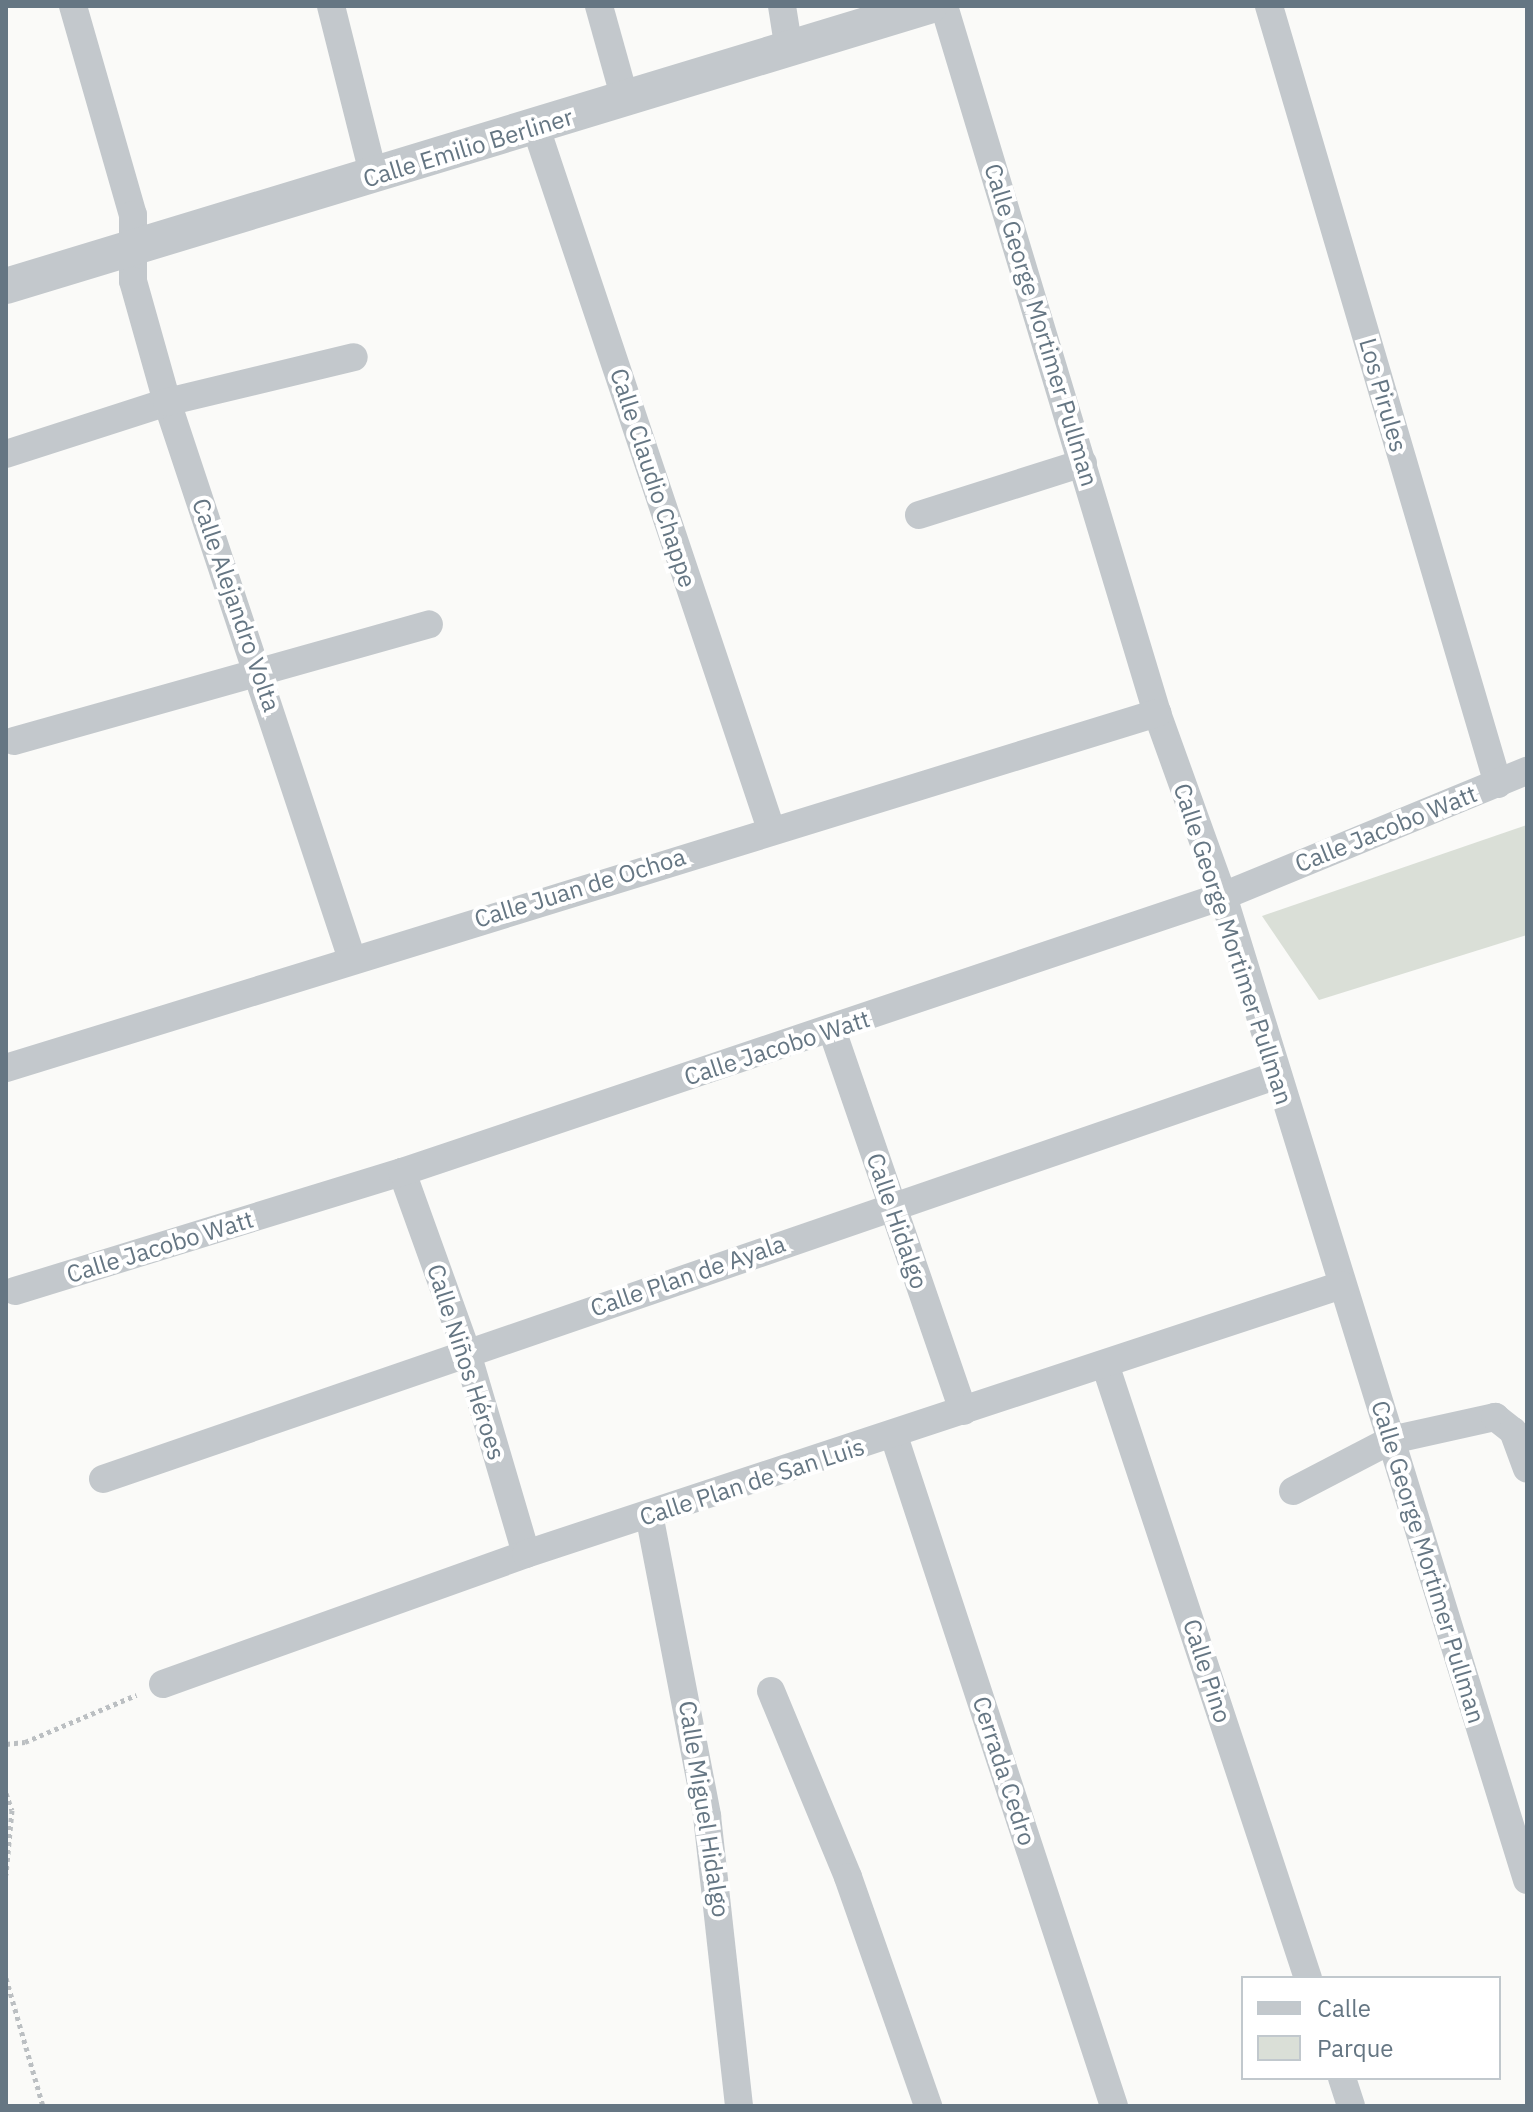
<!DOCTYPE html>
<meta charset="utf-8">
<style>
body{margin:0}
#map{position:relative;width:1533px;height:2112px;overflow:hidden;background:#fafaf8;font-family:"IBM Plex Sans",sans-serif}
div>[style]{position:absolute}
.green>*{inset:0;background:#dadfd7}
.path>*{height:5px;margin-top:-2.5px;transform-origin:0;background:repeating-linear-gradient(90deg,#bbbfc2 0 4px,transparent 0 8px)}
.minor>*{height:28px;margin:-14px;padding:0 14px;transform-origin:14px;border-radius:14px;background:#c3c8cc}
.tertiary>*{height:36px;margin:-18px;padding:0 18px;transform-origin:18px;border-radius:18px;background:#c3c8cc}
span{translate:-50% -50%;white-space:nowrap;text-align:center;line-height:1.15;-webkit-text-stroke:8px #fff;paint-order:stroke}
.street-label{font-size:24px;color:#657683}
.frame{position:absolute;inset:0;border:8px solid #657683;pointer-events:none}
.legend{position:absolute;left:1241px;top:1976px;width:260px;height:104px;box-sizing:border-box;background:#fff;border:2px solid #c1c8cd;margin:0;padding:10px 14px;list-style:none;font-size:24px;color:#657683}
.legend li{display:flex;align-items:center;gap:16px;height:40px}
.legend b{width:40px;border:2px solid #c1c8cd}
</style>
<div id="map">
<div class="green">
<div style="clip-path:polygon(1527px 825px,1527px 935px,1319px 1000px,1262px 916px)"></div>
</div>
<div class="path">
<div style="left:6px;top:1744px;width:19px;rotate:-6deg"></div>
<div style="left:25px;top:1742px;width:121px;rotate:-22.9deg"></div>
<div style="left:6px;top:1793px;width:18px;rotate:71deg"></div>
<div style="left:12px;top:1810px;width:65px;rotate:95.3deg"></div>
<div style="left:6px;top:1978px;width:133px;rotate:73.9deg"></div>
</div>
<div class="minor">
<div style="left:73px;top:6px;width:217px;rotate:74deg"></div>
<div style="left:133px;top:215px;width:66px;rotate:90deg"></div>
<div style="left:133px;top:281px;width:126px;rotate:74.3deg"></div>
<div style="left:167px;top:402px;width:587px;rotate:71.63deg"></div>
<div style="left:331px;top:6px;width:176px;rotate:75.9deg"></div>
<div style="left:599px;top:6px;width:97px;rotate:74.4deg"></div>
<div style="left:782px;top:6px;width:45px;rotate:81deg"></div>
<div style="left:944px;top:6px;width:738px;rotate:73.23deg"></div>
<div style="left:1157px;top:713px;width:195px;rotate:70.2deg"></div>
<div style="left:1223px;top:896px;width:1030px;rotate:72.83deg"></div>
<div style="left:1269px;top:6px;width:811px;rotate:73.6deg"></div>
<div style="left:536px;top:128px;width:739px;rotate:71.47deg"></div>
<div style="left:6px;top:454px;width:169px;rotate:-17.9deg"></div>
<div style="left:167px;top:402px;width:192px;rotate:-13.5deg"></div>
<div style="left:919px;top:515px;width:172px;rotate:-17.6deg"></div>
<div style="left:14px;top:741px;width:431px;rotate:-15.7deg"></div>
<div style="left:832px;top:1030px;width:403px;rotate:71deg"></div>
<div style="left:6px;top:1068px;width:1205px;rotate:-17.14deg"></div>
<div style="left:402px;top:1172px;width:192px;rotate:70.2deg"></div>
<div style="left:467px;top:1353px;width:209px;rotate:73.6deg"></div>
<div style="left:15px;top:1291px;width:405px;rotate:-17.1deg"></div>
<div style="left:402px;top:1172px;width:866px;rotate:-18.58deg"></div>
<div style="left:1223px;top:896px;width:329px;rotate:-22.4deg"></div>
<div style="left:1105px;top:1364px;width:647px;rotate:71.71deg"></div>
<div style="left:894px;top:1436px;width:705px;rotate:71.82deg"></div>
<div style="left:103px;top:1479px;width:1239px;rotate:-18.98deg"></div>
<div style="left:1293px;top:1491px;width:110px;rotate:-27.5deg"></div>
<div style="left:1391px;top:1440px;width:107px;rotate:-12.5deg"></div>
<div style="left:1495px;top:1417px;width:23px;rotate:38deg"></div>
<div style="left:1513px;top:1431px;width:40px;rotate:69.8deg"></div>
<div style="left:649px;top:1514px;width:308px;rotate:79.1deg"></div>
<div style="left:707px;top:1816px;width:292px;rotate:83.7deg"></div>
<div style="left:163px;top:1684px;width:386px;rotate:-19.7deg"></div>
<div style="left:526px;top:1554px;width:859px;rotate:-18.25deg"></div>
<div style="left:771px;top:1691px;width:201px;rotate:67.5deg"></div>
<div style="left:848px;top:1877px;width:243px;rotate:70.7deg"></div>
<div style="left:1342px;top:2078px;width:29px;rotate:72deg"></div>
</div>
<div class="tertiary">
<div style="left:6px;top:286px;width:965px;rotate:-16.88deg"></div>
</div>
<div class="street-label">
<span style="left:468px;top:148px;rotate:-17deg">Calle Emilio Berliner</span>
<span style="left:1041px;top:325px;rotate:73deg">Calle George Mortimer Pullman</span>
<span style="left:1383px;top:395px;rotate:74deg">Los Pirules</span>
<span style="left:653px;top:478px;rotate:72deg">Calle Claudio Chappe</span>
<span style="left:236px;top:605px;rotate:71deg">Calle Alejandro Volta</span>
<span style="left:1386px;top:829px;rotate:-22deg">Calle Jacobo Watt</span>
<span style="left:580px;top:888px;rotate:-17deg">Calle Juan de Ochoa</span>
<span style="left:1233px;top:944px;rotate:72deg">Calle George Mortimer Pullman</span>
<span style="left:777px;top:1048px;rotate:-18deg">Calle Jacobo Watt</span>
<span style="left:897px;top:1221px;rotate:71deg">Calle Hidalgo</span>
<span style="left:160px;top:1247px;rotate:-17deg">Calle Jacobo Watt</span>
<span style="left:688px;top:1276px;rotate:-19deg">Calle Plan de Ayala</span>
<span style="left:466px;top:1362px;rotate:72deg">Calle Niños Héroes</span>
<span style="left:752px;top:1482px;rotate:-18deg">Calle Plan de San Luis</span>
<span style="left:1428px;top:1562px;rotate:73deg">Calle George Mortimer Pullman</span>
<span style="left:1207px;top:1671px;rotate:72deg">Calle Pino</span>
<span style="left:1004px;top:1771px;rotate:72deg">Cerrada Cedro</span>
<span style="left:704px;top:1809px;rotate:81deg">Calle Miguel Hidalgo</span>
</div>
<div class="frame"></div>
<ul class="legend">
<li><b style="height:10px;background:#c3c8cc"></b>Calle</li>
<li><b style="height:22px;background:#dadfd7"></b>Parque</li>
</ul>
</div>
